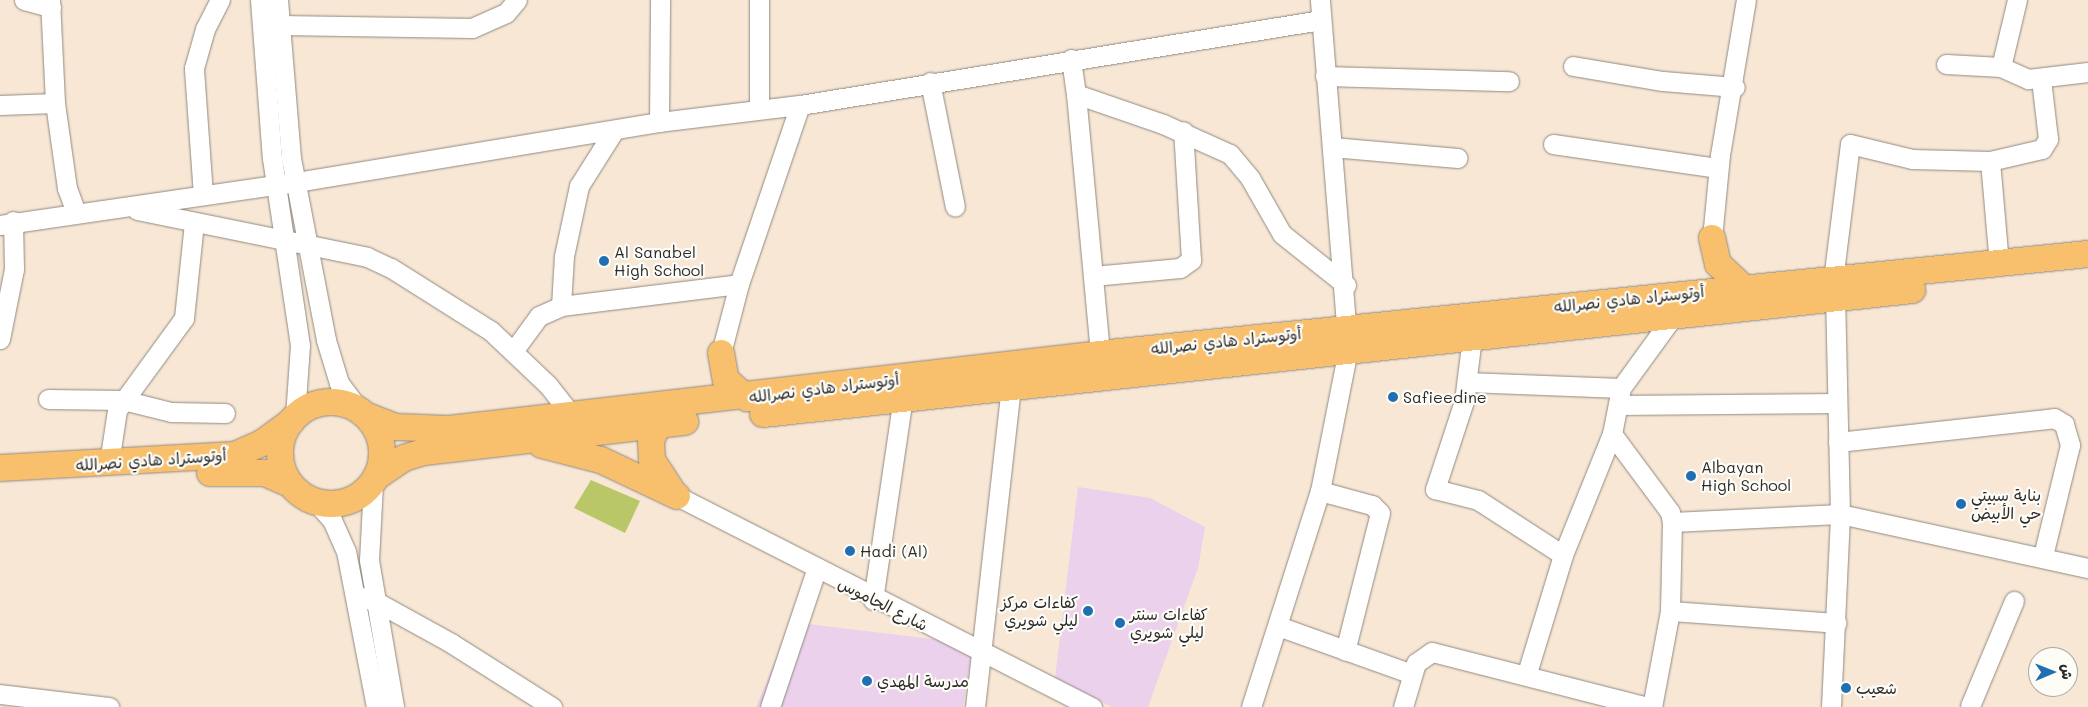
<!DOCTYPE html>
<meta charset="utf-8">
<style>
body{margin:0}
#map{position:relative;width:2088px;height:707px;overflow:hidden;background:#f7e7d4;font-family:Mali,"Playpen Sans Arabic",sans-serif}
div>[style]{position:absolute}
.built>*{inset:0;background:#ebd1eb}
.green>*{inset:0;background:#b9c769}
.roads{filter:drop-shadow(0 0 1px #918980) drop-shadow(0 0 1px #918980)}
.minor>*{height:19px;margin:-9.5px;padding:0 9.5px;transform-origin:9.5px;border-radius:9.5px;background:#fff}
.highway>*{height:26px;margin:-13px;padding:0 13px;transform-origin:13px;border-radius:13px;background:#f8bf6c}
.highway>.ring{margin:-13px;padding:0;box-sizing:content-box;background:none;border:26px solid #f8bf6c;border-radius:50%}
.dots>*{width:14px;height:14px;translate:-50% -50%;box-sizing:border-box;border:2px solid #fdfcf7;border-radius:50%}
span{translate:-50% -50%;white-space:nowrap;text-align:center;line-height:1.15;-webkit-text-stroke:4.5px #fdfcf7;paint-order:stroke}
.poi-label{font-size:16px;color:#2b2b2b}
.left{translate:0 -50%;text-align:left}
.right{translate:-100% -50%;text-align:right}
.street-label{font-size:16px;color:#2b2b2b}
.north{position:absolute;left:2028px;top:647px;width:50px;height:50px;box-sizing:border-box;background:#fdfcf7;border:1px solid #a9a8a5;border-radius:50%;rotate:89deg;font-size:14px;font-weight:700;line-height:20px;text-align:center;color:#2b2b2b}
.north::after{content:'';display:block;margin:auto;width:18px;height:22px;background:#1f6fb2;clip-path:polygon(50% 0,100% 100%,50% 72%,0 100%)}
</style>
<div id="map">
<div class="built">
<div style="clip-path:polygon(1078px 487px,1150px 498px,1205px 527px,1198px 568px,1148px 707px,1112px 707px,1055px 678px)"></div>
<div style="clip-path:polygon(791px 622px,940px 640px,971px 656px,963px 707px,756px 707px)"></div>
</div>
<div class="green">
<div style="clip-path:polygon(591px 480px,640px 501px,625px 533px,574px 508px)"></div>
</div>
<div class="roads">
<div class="minor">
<div style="left:24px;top:0;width:28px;rotate:15deg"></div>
<div style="left:50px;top:0;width:103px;rotate:87.2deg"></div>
<div style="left:55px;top:103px;width:86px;rotate:82deg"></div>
<div style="left:67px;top:188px;width:27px;rotate:70deg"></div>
<div style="left:260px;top:0;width:158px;rotate:85.7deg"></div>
<div style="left:272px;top:158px;width:189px;rotate:81.5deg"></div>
<div style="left:300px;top:345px;width:72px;rotate:94deg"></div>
<div style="left:278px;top:0;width:159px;rotate:85.3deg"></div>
<div style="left:291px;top:158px;width:185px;rotate:79.1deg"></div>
<div style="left:326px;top:340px;width:45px;rotate:73.2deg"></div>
<div style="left:339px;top:383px;width:34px;rotate:53deg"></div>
<div style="left:280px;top:25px;width:192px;rotate:0.9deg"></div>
<div style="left:472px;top:28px;width:37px;rotate:-24deg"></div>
<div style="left:506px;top:13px;width:17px;rotate:-50deg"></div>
<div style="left:1071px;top:59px;width:35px;rotate:82deg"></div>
<div style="left:1076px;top:94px;width:92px;rotate:19deg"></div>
<div style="left:1163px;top:124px;width:73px;rotate:24.1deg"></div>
<div style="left:1230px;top:154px;width:31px;rotate:50deg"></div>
<div style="left:1250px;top:178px;width:64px;rotate:60.3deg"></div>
<div style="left:1282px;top:234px;width:82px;rotate:38.6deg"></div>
<div style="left:1946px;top:64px;width:55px;rotate:3.1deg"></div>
<div style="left:2001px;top:67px;width:30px;rotate:24deg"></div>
<div style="left:2028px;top:79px;width:60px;rotate:-6.7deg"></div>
<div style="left:1573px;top:66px;width:91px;rotate:9.5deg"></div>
<div style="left:1663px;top:81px;width:72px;rotate:4.8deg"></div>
<div style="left:2001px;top:67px;width:69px;rotate:-76.6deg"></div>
<div style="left:1325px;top:76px;width:184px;rotate:1.6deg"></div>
<div style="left:930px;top:82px;width:127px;rotate:78.7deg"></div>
<div style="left:1076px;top:94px;width:261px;rotate:84.7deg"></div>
<div style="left:0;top:105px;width:55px;rotate:-2.1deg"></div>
<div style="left:759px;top:109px;width:109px;rotate:-90deg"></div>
<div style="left:659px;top:122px;width:122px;rotate:-89.5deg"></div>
<div style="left:1553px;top:144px;width:167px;rotate:8.3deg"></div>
<div style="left:1332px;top:147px;width:126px;rotate:5deg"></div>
<div style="left:1990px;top:161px;width:102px;rotate:85deg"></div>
<div style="left:203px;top:195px;width:127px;rotate:-94.1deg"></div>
<div style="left:194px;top:68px;width:41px;rotate:-74.2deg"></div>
<div style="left:205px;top:29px;width:33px;rotate:-63deg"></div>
<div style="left:137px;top:210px;width:235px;rotate:11.5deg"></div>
<div style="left:367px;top:257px;width:26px;rotate:25deg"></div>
<div style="left:391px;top:268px;width:118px;rotate:32.2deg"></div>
<div style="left:491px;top:331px;width:79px;rotate:43.5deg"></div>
<div style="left:548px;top:385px;width:37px;rotate:52deg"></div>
<div style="left:0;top:225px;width:299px;rotate:-8.3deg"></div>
<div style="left:296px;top:182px;width:368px;rotate:-9.4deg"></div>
<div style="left:659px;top:122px;width:142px;rotate:-6.9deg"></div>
<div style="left:800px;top:105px;width:528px;rotate:-9.27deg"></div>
<div style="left:1712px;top:238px;width:83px;rotate:-84.5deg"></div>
<div style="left:1720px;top:155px;width:157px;rotate:-80.5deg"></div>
<div style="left:1093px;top:276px;width:87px;rotate:-5.3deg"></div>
<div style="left:1180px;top:268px;width:14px;rotate:-36deg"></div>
<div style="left:1191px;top:260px;width:129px;rotate:-93.5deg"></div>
<div style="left:1833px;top:280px;width:137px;rotate:-82.9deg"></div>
<div style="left:1850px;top:144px;width:64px;rotate:13.6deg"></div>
<div style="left:1912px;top:159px;width:78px;rotate:1.5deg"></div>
<div style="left:1990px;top:161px;width:53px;rotate:-13deg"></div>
<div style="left:2042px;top:149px;width:12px;rotate:-59deg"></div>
<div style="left:2048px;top:139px;width:60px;rotate:-96.7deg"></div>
<div style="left:561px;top:306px;width:50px;rotate:-86.6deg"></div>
<div style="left:564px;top:256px;width:72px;rotate:-77.9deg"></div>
<div style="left:579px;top:186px;width:64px;rotate:-57.8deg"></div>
<div style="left:1472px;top:337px;width:64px;rotate:97.1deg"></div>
<div style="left:1464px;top:401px;width:93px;rotate:108.2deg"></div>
<div style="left:1435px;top:489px;width:44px;rotate:14.3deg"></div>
<div style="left:1478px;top:500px;width:101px;rotate:32.9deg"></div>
<div style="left:0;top:339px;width:71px;rotate:-78.7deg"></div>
<div style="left:14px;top:269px;width:48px;rotate:-91.2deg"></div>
<div style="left:514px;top:350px;width:42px;rotate:-53.7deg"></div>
<div style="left:539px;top:316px;width:24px;rotate:-24deg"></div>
<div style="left:561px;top:306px;width:179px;rotate:-7deg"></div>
<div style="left:721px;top:353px;width:71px;rotate:-75.4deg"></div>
<div style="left:739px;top:284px;width:189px;rotate:-71.2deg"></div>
<div style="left:1467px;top:382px;width:154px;rotate:2.2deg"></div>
<div style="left:48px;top:399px;width:75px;rotate:0.8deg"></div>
<div style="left:123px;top:400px;width:49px;rotate:14deg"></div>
<div style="left:171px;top:412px;width:54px;rotate:1.1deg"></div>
<div style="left:1618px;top:405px;width:219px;rotate:-0.5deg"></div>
<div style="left:1612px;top:434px;width:97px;rotate:53.4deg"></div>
<div style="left:1670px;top:512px;width:10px;rotate:79deg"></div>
<div style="left:1672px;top:522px;width:89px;rotate:91.3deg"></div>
<div style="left:1670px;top:611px;width:98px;rotate:100.6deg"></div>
<div style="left:1838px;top:442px;width:217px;rotate:-6.3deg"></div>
<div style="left:2054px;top:418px;width:12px;rotate:31deg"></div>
<div style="left:2064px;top:424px;width:22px;rotate:74deg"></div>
<div style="left:2070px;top:445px;width:114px;rotate:103.7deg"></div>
<div style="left:109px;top:463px;width:54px;rotate:-81.4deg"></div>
<div style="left:117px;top:410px;width:114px;rotate:-53.9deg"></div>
<div style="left:184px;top:318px;width:96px;rotate:-84deg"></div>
<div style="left:373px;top:484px;width:76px;rotate:93deg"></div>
<div style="left:369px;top:560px;width:149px;rotate:80.3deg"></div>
<div style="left:1320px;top:491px;width:54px;rotate:15.1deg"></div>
<div style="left:1372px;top:505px;width:11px;rotate:45deg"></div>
<div style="left:1380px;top:513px;width:142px;rotate:104.2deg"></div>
<div style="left:677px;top:496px;width:466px;rotate:27deg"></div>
<div style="left:314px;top:500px;width:27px;rotate:48deg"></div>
<div style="left:332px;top:520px;width:34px;rotate:66deg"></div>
<div style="left:346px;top:551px;width:159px;rotate:79.1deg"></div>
<div style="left:1672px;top:522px;width:168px;rotate:-2.7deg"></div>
<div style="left:1840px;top:514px;width:254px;rotate:12.3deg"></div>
<div style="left:355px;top:595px;width:21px;rotate:17deg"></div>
<div style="left:375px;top:601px;width:87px;rotate:28.9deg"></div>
<div style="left:451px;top:643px;width:120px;rotate:32.4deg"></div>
<div style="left:873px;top:600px;width:204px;rotate:-81.6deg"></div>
<div style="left:1670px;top:611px;width:167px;rotate:4.1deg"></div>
<div style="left:1278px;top:626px;width:142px;rotate:19.7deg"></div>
<div style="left:1527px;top:673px;width:123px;rotate:-73deg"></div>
<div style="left:1563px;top:555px;width:131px;rotate:-68deg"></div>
<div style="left:1612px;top:434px;width:47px;rotate:-78.9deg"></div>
<div style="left:1621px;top:388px;width:90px;rotate:-54deg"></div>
<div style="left:0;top:694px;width:110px;rotate:6.8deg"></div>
<div style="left:1970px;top:706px;width:114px;rotate:-67.3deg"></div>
<div style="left:770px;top:707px;width:145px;rotate:-71.4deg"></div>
<div style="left:975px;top:707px;width:324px;rotate:-83.6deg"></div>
<div style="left:1251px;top:707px;width:227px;rotate:-72.3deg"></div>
<div style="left:1320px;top:491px;width:145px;rotate:-78.8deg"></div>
<div style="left:1348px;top:349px;width:350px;rotate:-94.6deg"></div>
<div style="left:1403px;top:707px;width:46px;rotate:-73.5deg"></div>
<div style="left:1416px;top:663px;width:19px;rotate:-35deg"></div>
<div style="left:1432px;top:652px;width:223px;rotate:14.3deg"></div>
<div style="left:1831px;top:707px;width:193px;rotate:-87.3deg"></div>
<div style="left:1840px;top:514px;width:216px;rotate:-91.3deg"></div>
</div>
<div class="highway">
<div style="left:1712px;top:238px;width:27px;rotate:77deg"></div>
<div style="left:1718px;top:264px;width:34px;rotate:43deg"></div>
<div style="left:721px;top:353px;width:27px;rotate:80deg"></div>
<div style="left:726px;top:380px;width:28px;rotate:41deg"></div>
<div class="ring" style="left:280px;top:402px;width:76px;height:76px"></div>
<div style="left:763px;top:414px;width:1156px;rotate:-6.16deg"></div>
<div style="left:367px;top:416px;width:31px;rotate:21deg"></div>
<div style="left:396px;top:427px;width:53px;rotate:2.2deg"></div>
<div style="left:449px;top:429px;width:655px;rotate:-6.57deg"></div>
<div style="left:1100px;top:354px;width:993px;rotate:-5.78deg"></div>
<div style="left:658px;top:425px;width:17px;rotate:114deg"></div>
<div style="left:651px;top:441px;width:19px;rotate:87deg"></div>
<div style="left:652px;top:460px;width:38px;rotate:57deg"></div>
<div style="left:542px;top:445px;width:61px;rotate:14.3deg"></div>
<div style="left:601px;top:460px;width:84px;rotate:25.3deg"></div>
<div style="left:0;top:468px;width:235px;rotate:-3.2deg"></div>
<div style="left:235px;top:455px;width:30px;rotate:-24deg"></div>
<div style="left:262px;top:443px;width:36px;rotate:-36deg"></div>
<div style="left:210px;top:473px;width:55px"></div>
<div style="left:265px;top:473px;width:27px;rotate:24deg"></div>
<div style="left:376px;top:477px;width:34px;rotate:-34deg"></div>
<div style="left:404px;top:458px;width:21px;rotate:-17deg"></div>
<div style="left:424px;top:452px;width:263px;rotate:-6.6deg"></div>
</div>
</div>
<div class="dots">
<div style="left:604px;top:261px;background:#1f6fb2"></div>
<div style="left:1393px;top:397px;background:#1f6fb2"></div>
<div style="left:1691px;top:476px;background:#1f6fb2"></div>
<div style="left:1961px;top:504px;background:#1f6fb2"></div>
<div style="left:850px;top:551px;background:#1f6fb2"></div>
<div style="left:1088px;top:611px;background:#1f6fb2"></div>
<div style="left:1120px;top:623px;background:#1f6fb2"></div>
<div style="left:867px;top:681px;background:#1f6fb2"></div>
<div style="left:1846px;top:688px;background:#1f6fb2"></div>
</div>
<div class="poi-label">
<span class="left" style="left:614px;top:261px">Al Sanabel<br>High School</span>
<span class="left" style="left:1403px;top:397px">Safieedine</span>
<span class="left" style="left:1701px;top:476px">Albayan<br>High School</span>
<span class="left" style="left:1971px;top:504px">بناية سبيتي<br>حي الأبيض</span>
<span class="left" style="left:860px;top:551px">Hadi (Al)</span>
<span class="right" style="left:1078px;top:611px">كفاءات مركز<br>ليلي شويري</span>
<span class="left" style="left:1130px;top:623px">كفاءات سنتر<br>ليلي شويري</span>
<span class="left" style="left:877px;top:681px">مدرسة المهدي</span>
<span class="left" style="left:1856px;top:688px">شعيب</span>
</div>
<div class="street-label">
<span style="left:1629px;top:299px;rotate:-6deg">أوتوستراد هادي نصرالله</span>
<span style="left:1226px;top:341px;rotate:-6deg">أوتوستراد هادي نصرالله</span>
<span style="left:824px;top:388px;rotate:-7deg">أوتوستراد هادي نصرالله</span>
<span style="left:151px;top:460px;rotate:-4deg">أوتوستراد هادي نصرالله</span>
<span style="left:883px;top:604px;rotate:27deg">شارع الجاموس</span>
</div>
<div class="north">ش</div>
</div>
